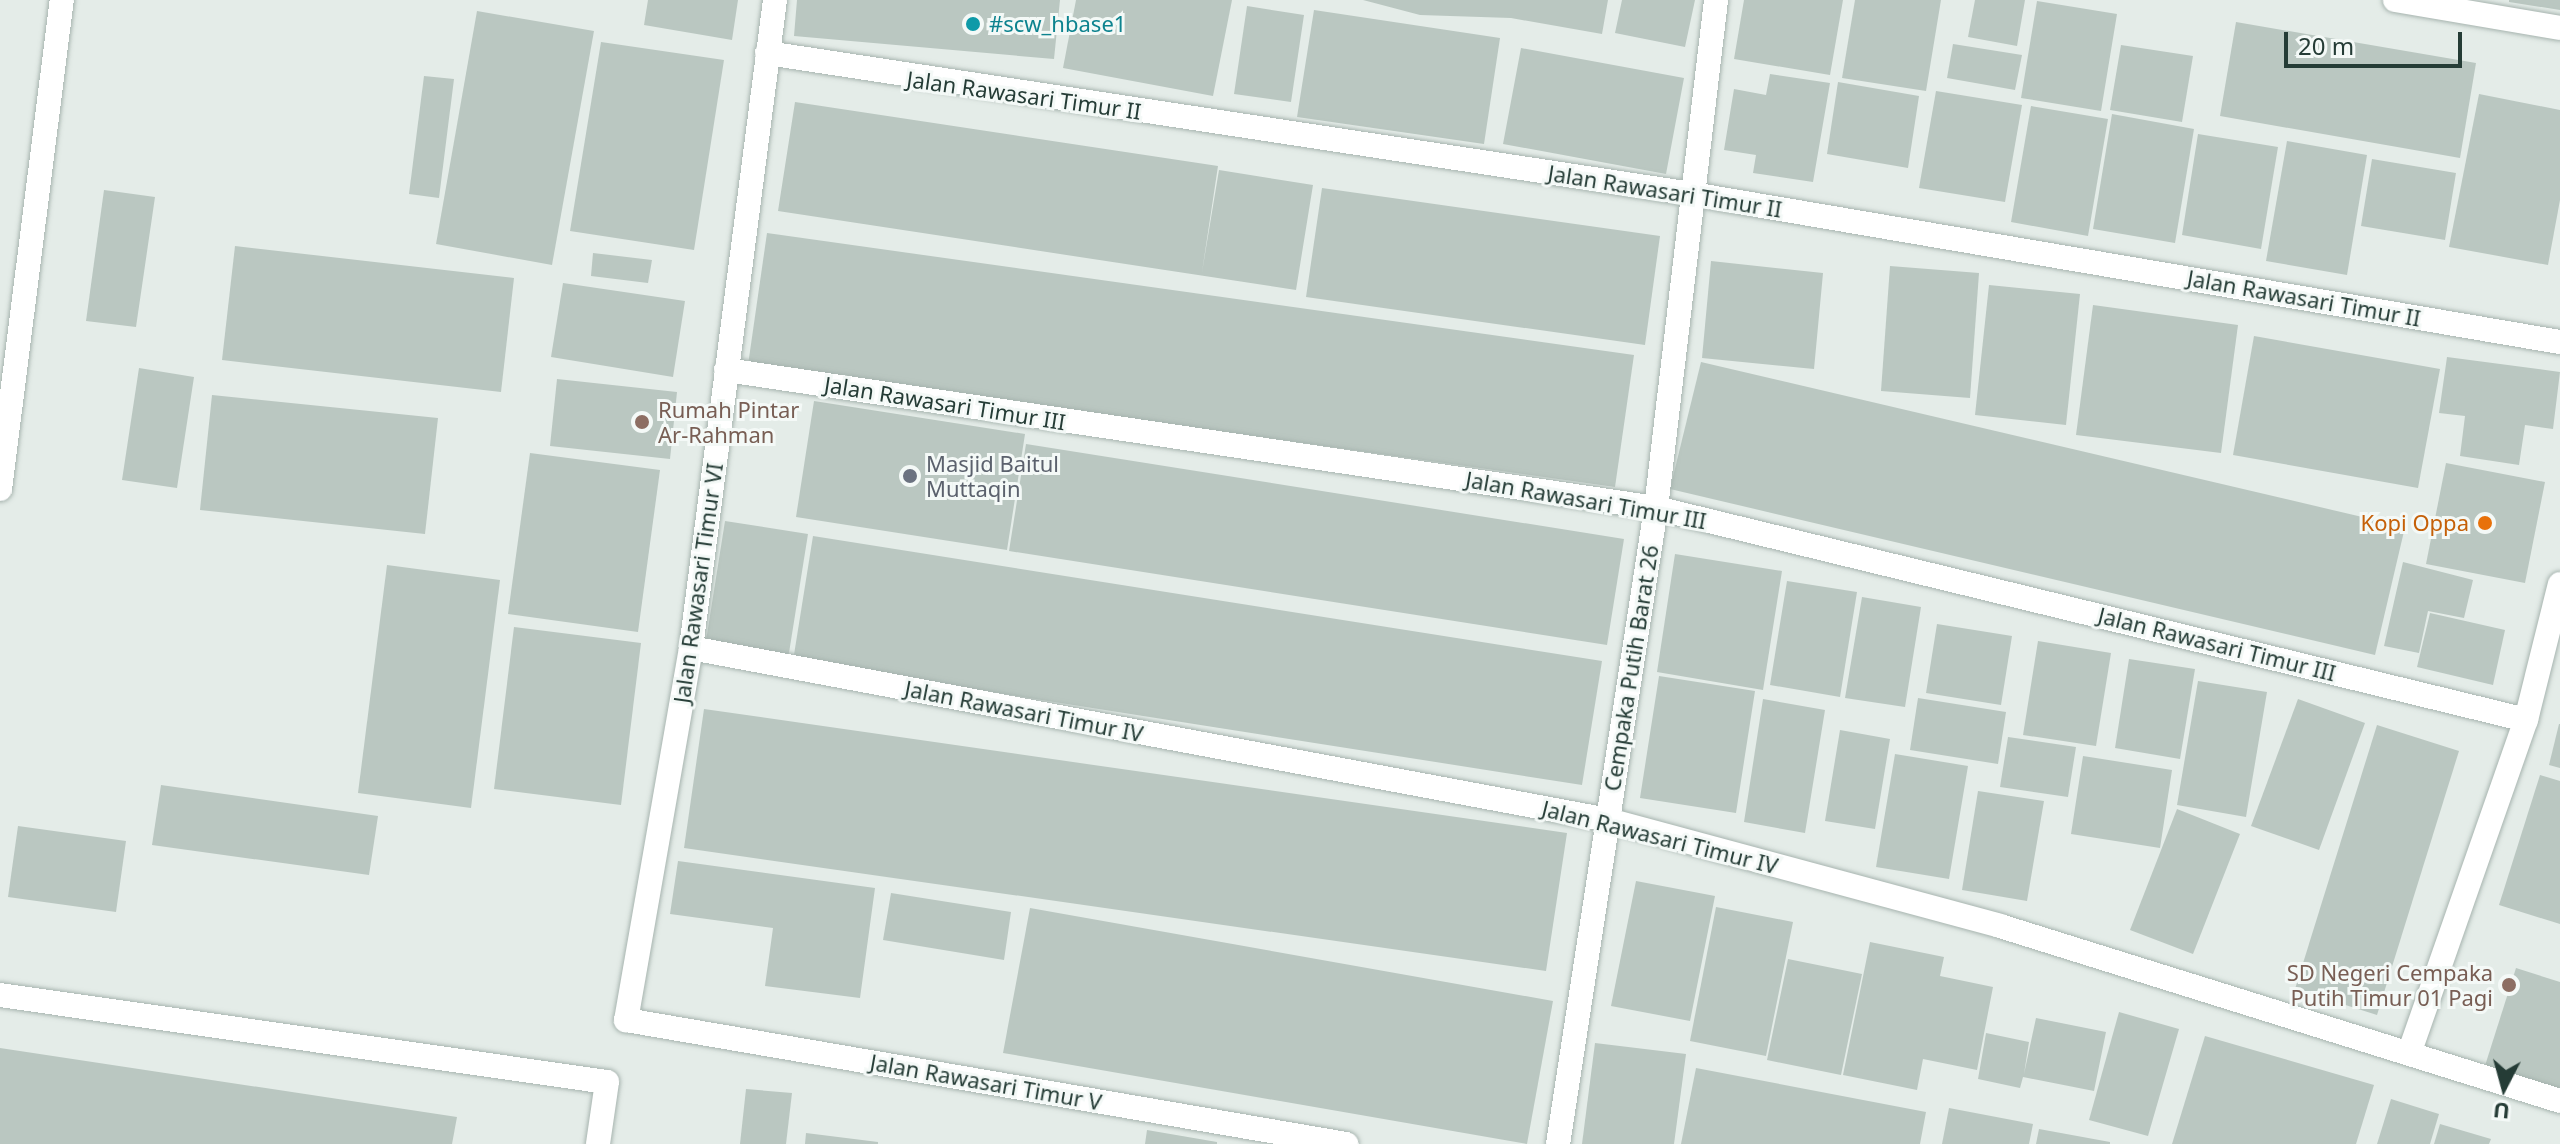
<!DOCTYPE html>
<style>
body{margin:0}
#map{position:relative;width:2560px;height:1144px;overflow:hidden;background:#e4ece8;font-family:"Noto Sans",sans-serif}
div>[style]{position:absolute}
.building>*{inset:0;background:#bac7c1}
.roads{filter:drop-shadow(0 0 2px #a7b4af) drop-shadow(0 0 2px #a7b4af)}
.service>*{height:24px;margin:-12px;padding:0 12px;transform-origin:12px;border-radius:12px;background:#fff}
.minor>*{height:24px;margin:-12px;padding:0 12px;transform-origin:12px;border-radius:12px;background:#fff}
.dots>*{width:22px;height:22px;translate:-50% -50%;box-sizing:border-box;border:4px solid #f4f9f7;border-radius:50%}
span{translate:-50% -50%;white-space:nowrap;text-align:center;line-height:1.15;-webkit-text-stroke:6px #f4f9f7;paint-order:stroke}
.culture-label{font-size:22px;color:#0d838f}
.left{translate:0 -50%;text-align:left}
.street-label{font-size:22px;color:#253c36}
.education-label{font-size:22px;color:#785e54}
.right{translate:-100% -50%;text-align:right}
.worship-label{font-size:22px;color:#5b616d}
.food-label{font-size:22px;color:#c56008}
.north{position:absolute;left:2464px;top:1048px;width:80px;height:80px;-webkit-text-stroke:6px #f4f9f7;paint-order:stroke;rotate:186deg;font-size:22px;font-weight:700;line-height:32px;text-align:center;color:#253c36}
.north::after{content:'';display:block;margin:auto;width:28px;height:36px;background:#253c36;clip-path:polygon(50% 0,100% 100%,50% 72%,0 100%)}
.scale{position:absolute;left:2284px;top:32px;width:178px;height:36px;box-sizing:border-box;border:4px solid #253c36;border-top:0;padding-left:10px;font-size:24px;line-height:28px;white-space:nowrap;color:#253c36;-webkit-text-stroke:6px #f4f9f7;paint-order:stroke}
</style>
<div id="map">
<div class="building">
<div style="clip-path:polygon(648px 0,738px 0,732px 40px,644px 25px)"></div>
<div style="clip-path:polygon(797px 0,1060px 0,1054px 59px,794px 36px)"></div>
<div style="clip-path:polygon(1076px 0,1232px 0,1213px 96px,1063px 68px)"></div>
<div style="clip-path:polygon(1363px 0,1608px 0,1602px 34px,1511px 18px,1420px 15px)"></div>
<div style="clip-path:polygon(1622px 0,1695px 0,1685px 47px,1615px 33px)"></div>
<div style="clip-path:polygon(1744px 0,1843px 0,1830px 75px,1734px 59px)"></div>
<div style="clip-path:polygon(1855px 0,1941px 0,1926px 91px,1842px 78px)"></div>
<div style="clip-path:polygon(1975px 0,2025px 0,2017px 46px,1968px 37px)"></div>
<div style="clip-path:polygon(2560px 0,2560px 10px,2509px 2px,2509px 0)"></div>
<div style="clip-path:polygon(2037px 1px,2117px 14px,2101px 111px,2021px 98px)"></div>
<div style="clip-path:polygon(1247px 6px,1304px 15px,1291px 102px,1234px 94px)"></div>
<div style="clip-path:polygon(1314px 10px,1500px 38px,1484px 144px,1297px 117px)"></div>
<div style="clip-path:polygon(477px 11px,594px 31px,552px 265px,436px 244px)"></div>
<div style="clip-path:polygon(2236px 22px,2476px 63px,2460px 158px,2220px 116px)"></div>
<div style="clip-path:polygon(601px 42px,724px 60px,694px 250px,570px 231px)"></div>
<div style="clip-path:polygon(1953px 44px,2022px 55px,2015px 90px,1947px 78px)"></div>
<div style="clip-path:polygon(2121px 45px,2193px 56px,2182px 122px,2110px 110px)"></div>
<div style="clip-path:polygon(1521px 48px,1684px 78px,1666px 174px,1503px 144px)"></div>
<div style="clip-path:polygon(1770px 74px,1830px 83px,1813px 182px,1753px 173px,1756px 155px,1724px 150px,1734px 89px,1766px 95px)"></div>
<div style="clip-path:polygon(424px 76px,454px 79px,439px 198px,409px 194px)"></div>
<div style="clip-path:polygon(1838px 82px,1919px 96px,1908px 168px,1827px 154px)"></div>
<div style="clip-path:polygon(1936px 91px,2022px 105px,2005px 202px,1919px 188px)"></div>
<div style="clip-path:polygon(2479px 94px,2560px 110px,2560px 200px,2548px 265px,2449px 247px)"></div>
<div style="clip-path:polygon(795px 102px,1218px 166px,1202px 272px,1219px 170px,1313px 185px,1296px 290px,778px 211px)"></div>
<div style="clip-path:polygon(2031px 106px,2108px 119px,2088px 236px,2011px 222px)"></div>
<div style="clip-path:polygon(2112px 114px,2194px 129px,2175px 243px,2093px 229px)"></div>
<div style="clip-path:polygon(2198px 134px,2278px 147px,2261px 249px,2182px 235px)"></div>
<div style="clip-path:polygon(2287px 141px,2367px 155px,2347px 275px,2266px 261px)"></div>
<div style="clip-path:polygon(2372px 159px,2456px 173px,2445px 240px,2361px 226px)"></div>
<div style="clip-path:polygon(1322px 188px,1660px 236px,1645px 345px,1306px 297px)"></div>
<div style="clip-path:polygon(104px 190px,155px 197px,136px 327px,86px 321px)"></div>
<div style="clip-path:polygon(767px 233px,1634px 355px,1615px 487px,748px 365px)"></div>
<div style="clip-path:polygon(235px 246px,514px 278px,501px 392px,222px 360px)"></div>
<div style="clip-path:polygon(593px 253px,652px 260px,648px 283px,591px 276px)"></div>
<div style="clip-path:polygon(1711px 261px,1823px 273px,1814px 369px,1702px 358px)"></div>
<div style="clip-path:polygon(1890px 266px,1979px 273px,1970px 398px,1881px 391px)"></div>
<div style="clip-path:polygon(563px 283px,685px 301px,673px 377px,551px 357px)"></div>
<div style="clip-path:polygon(1989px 285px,2080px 294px,2066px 425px,1975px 415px)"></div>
<div style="clip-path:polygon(2093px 305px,2238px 325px,2221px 453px,2076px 435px)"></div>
<div style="clip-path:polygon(2254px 336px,2440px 369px,2418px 488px,2233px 455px)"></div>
<div style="clip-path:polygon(2447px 357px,2560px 372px,2553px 429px,2525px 425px,2519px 465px,2460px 456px,2465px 416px,2439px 413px)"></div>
<div style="clip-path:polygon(1701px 362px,2405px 527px,2375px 655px,1670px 489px)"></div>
<div style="clip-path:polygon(139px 368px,194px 377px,177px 488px,122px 480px)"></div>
<div style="clip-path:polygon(557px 379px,677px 392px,670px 459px,550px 446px)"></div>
<div style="clip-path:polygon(212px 395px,438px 418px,425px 534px,200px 510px)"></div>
<div style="clip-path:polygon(814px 401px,1025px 434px,1007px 550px,796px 517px)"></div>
<div style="clip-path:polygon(1026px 444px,1624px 539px,1607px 645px,1009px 551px)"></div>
<div style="clip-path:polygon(530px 453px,660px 470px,638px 632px,508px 614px)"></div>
<div style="clip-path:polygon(2446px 463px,2545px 482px,2525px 583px,2426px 564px)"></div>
<div style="clip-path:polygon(725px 521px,808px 534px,788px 659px,705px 647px)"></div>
<div style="clip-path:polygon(813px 536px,1602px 661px,1582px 785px,793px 661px)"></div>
<div style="clip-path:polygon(1675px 554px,1782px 571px,1763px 690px,1657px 672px)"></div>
<div style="clip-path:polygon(2403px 562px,2473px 580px,2464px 618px,2428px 611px,2419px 653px,2384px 646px)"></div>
<div style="clip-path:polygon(387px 565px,500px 580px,471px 808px,358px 793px)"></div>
<div style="clip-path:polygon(1787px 581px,1857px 592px,1840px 697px,1770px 685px)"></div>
<div style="clip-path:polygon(1862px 597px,1921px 607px,1905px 707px,1845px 698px)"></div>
<div style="clip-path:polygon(2430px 613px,2505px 630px,2493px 685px,2417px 667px)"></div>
<div style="clip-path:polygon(1937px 624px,2012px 636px,2001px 705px,1926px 693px)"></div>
<div style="clip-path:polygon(514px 627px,641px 643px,621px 805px,494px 789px)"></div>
<div style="clip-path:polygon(2038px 641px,2111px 653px,2096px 746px,2023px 735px)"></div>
<div style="clip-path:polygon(2129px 659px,2195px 669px,2180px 759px,2115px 748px)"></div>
<div style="clip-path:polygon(1659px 676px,1755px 691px,1736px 813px,1640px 798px)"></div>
<div style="clip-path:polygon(2198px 681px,2267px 692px,2246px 817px,2177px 805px)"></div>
<div style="clip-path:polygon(1918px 698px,2006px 712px,1998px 764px,1910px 750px)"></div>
<div style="clip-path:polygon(1763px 699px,1825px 710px,1805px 833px,1744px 822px)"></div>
<div style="clip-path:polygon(2298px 699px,2365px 723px,2319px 850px,2251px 826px)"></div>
<div style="clip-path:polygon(704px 709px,1567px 833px,1546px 971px,684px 848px)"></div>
<div style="clip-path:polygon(2559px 724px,2560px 724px,2560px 768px,2549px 765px)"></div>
<div style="clip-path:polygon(2377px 725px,2459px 751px,2377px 1015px,2295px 989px)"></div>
<div style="clip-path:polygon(1840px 730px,1890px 739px,1875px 829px,1825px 821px)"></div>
<div style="clip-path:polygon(2008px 737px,2076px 747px,2068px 797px,2000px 787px)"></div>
<div style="clip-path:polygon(1895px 754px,1968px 766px,1949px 879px,1876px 867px)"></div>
<div style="clip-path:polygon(2083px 756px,2172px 770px,2160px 848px,2071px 834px)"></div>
<div style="clip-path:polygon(2540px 775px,2560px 781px,2560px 924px,2499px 905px)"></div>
<div style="clip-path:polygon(161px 785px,378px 816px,369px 875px,152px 845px)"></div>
<div style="clip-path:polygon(1978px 791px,2044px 801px,2027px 901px,1962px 890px)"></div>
<div style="clip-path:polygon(2177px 809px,2240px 834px,2193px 954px,2130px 930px)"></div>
<div style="clip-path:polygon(18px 826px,126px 841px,116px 912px,8px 897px)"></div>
<div style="clip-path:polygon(678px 861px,875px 888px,860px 998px,765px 986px,773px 928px,670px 914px)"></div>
<div style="clip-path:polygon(1636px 881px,1715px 896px,1690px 1021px,1611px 1006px)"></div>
<div style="clip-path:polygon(891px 893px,1011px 912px,1004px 960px,883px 940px)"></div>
<div style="clip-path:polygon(1716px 907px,1793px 922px,1766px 1056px,1690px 1041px)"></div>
<div style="clip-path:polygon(1030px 908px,1553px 1001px,1527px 1144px,1003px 1053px)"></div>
<div style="clip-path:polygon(1870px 942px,1944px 957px,1940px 976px,1993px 987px,1977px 1070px,1923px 1059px,1917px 1090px,1843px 1075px)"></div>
<div style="clip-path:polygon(1788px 959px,1862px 974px,1841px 1075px,1767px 1060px)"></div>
<div style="clip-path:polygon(2516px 968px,2560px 982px,2560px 1096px,2483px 1072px)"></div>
<div style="clip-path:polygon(2119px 1012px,2179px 1029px,2148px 1136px,2089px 1120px)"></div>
<div style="clip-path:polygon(2036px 1018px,2106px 1032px,2094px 1091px,2023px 1077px,2020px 1088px,1978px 1079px,1986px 1033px,2029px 1042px,2024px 1074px)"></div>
<div style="clip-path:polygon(2205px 1036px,2374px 1085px,2356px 1144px,2172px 1144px)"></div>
<div style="clip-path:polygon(1595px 1043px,1686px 1054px,1674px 1144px,1582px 1144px)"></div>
<div style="clip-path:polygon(0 1048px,457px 1117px,452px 1144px,0 1144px)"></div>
<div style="clip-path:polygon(1696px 1068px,1926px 1112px,1920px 1144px,1681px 1144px)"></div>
<div style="clip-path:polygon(746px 1089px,792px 1093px,786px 1144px,740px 1144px)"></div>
<div style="clip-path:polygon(2391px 1099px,2439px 1114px,2430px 1144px,2377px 1144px)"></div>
<div style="clip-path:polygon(1949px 1108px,2033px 1124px,2029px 1144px,1942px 1144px)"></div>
<div style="clip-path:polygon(2440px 1124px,2491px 1139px,2489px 1144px,2434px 1144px)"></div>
<div style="clip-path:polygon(2039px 1129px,2110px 1142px,2110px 1144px,2036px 1144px)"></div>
<div style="clip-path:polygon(1147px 1130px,1217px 1142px,1217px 1144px,1145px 1144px)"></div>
<div style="clip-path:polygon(806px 1133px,878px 1142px,878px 1144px,805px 1144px)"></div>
</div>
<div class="roads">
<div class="service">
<div style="left:0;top:995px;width:613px;rotate:8.16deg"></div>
<div style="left:607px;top:1082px;width:63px;rotate:98.3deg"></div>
</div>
<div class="minor">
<div style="left:775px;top:0;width:653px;rotate:97.39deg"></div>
<div style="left:691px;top:648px;width:378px;rotate:99.9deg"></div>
<div style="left:626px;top:1020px;width:731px;rotate:9.77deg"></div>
<div style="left:2395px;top:0;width:167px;rotate:9.6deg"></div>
<div style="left:767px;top:53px;width:936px;rotate:8.67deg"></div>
<div style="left:1692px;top:194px;width:881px;rotate:9.68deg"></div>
<div style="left:726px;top:370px;width:940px;rotate:8.44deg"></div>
<div style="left:1656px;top:508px;width:895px;rotate:13.69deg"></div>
<div style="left:0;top:489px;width:493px;rotate:-82.8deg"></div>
<div style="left:691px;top:648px;width:933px;rotate:10.62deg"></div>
<div style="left:1608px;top:820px;width:406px;rotate:15.1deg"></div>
<div style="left:2000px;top:926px;width:587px;rotate:17.35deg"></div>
<div style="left:2411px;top:1048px;width:348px;rotate:-70.7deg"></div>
<div style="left:2526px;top:720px;width:140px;rotate:-76deg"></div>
<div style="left:1558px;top:1144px;width:644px;rotate:-81.24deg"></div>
<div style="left:1656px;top:508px;width:512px;rotate:-83.26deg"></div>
</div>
</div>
<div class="dots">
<div style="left:973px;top:24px;background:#0f9aa8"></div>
<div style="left:642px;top:422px;background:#8d6e63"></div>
<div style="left:910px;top:476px;background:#6b7280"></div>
<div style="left:2485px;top:523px;background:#e8710a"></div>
<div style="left:2509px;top:985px;background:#8d6e63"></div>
</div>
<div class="culture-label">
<span class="left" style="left:989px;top:24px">#scw_hbase1</span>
</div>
<div class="street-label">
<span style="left:1024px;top:95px;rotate:8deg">Jalan Rawasari Timur II</span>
<span style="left:1665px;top:191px;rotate:9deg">Jalan Rawasari Timur II</span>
<span style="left:2304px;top:298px;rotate:10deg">Jalan Rawasari Timur II</span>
<span style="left:945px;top:403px;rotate:9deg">Jalan Rawasari Timur III</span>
<span style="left:1586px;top:500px;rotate:10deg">Jalan Rawasari Timur III</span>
<span style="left:698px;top:583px;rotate:-82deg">Jalan Rawasari Timur VI</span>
<span style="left:2217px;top:644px;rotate:14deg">Jalan Rawasari Timur III</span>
<span style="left:1631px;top:668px;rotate:-81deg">Cempaka Putih Barat 26</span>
<span style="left:1024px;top:711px;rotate:11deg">Jalan Rawasari Timur IV</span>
<span style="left:1660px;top:837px;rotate:14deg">Jalan Rawasari Timur IV</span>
<span style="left:986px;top:1082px;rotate:10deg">Jalan Rawasari Timur V</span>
</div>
<div class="education-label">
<span class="left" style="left:658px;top:422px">Rumah Pintar<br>Ar-Rahman</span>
<span class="right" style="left:2493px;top:985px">SD Negeri Cempaka<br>Putih Timur 01 Pagi</span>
</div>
<div class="worship-label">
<span class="left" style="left:926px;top:476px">Masjid Baitul<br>Muttaqin</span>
</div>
<div class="food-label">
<span class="right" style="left:2469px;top:523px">Kopi Oppa</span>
</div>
<div class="north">U</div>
<div class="scale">20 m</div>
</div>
